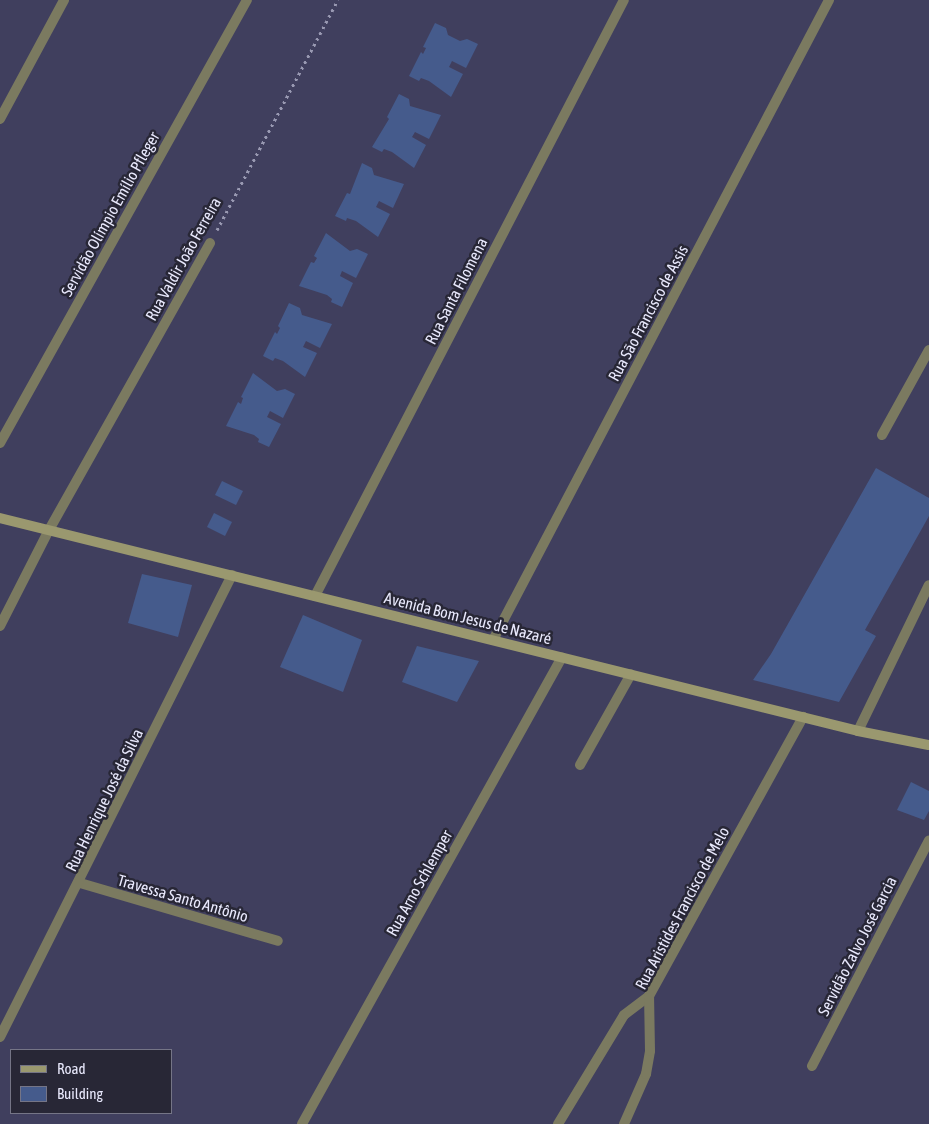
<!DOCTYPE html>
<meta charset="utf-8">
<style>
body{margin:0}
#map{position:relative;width:929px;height:1124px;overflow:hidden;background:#403f5e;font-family:"Asap Condensed",sans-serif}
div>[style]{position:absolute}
.building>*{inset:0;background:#455b8c}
.path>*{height:3px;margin-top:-1.5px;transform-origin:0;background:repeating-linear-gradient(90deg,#9999b2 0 2.5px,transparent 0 6.5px)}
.lane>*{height:10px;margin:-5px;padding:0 5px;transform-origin:5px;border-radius:5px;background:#7b7a60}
.street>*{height:10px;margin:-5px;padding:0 5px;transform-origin:5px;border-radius:5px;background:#7b7a60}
.secondary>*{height:10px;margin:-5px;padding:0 5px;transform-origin:5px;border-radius:5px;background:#9a986f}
span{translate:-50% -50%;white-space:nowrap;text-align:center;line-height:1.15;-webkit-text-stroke:5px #282736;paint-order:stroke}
.street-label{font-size:16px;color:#e9e9fd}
.legend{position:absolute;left:10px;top:1049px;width:162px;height:65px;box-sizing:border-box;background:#282736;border:1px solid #757586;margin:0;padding:6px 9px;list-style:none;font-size:15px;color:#e9e9fd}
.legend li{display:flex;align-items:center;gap:10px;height:25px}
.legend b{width:25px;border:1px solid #757586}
</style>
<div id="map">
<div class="building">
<div style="clip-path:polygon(435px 23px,446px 28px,448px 35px,460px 41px,467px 39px,478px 44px,466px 68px,452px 61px,449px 67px,463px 74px,451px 97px,429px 81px,421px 78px,419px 81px,409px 76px,421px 52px,423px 54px,426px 48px,423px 47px)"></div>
<div style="clip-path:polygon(399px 94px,409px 99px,410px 106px,441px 115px,429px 139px,415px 132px,412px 137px,426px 145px,414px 168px,392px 152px,384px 149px,382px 152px,372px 147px,389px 119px,387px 117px)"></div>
<div style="clip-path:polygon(362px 163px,372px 168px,374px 175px,404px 184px,393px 208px,379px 201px,376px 207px,390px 214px,378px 237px,356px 221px,347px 218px,346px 221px,335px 216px,347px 193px,350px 194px)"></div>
<div style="clip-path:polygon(326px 233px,350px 251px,357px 249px,368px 254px,356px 278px,342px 271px,340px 276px,353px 283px,342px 307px,331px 302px,332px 299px,327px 295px,299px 286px,311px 262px,314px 263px,317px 258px,314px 256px)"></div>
<div style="clip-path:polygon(289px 303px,300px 308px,302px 315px,332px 324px,320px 348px,306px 341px,303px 347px,317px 353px,305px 377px,283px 361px,275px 358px,273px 361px,263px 356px,275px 332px,277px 334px,280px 328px,278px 326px)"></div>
<div style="clip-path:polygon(253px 373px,277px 391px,285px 389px,295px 394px,283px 418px,270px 411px,267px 417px,281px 424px,269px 447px,258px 442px,259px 439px,254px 435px,226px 426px,238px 402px,241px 404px,243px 398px,241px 397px)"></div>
<div style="clip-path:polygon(876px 468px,929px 498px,929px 516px,865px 630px,876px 636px,839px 702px,753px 680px,771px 654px)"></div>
<div style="clip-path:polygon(222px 481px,243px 491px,236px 505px,215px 495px)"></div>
<div style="clip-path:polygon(214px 513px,232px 522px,225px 536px,207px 527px)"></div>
<div style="clip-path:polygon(142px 574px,192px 585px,178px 637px,128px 623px)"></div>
<div style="clip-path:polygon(303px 615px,362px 640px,343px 692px,280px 667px)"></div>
<div style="clip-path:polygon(417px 646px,479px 661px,457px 702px,402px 682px)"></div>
<div style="clip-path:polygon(911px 782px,929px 791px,929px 811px,924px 820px,897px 810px)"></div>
</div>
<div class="path">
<div style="left:217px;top:230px;width:260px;rotate:-62.3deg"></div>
</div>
<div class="lane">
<div style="left:0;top:443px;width:507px;rotate:-60.86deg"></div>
<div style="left:858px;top:731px;width:162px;rotate:-64.1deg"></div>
<div style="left:580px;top:765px;width:104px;rotate:-60.7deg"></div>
<div style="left:80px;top:883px;width:206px;rotate:16.3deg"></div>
<div style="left:812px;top:1066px;width:254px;rotate:-62.6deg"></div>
</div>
<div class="street">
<div style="left:0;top:119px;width:135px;rotate:-61.7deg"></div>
<div style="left:882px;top:435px;width:97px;rotate:-61.1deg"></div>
<div style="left:315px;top:596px;width:671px;rotate:-62.6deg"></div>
<div style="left:0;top:626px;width:108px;rotate:-63deg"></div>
<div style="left:49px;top:530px;width:329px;rotate:-60.7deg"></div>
<div style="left:493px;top:640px;width:723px;rotate:-62.3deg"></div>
<div style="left:0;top:1037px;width:517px;rotate:-63.34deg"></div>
<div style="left:302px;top:1124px;width:534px;rotate:-60.89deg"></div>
<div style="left:558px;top:1124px;width:127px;rotate:-58.8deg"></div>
<div style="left:624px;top:1015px;width:31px;rotate:-37deg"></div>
<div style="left:624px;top:1124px;width:55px;rotate:-66.3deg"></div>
<div style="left:646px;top:1074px;width:23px;rotate:-80deg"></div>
<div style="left:650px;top:1051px;width:55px;rotate:-91deg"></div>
<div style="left:649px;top:996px;width:319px;rotate:-61.1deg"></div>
</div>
<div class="secondary">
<div style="left:0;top:518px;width:884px;rotate:13.94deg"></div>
<div style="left:858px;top:731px;width:72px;rotate:11.2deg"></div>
</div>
<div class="street-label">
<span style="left:110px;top:214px;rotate:-61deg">Servidão Olímpio Emílio Pfleger</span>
<span style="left:183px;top:259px;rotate:-61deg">Rua Valdir João Ferreira</span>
<span style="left:456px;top:291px;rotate:-63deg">Rua Santa Filomena</span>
<span style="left:648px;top:313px;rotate:-62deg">Rua São Francisco de Assis</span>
<span style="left:468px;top:618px;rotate:14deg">Avenida Bom Jesus de Nazaré</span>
<span style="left:104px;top:800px;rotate:-64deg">Rua Henrique José da Silva</span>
<span style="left:419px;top:883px;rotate:-61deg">Rua Arno Schlemper</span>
<span style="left:183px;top:898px;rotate:16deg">Travessa Santo Antônio</span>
<span style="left:682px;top:908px;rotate:-62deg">Rua Aristides Francisco de Melo</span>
<span style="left:857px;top:946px;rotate:-63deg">Servidão Zalvo José Garcia</span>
</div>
<ul class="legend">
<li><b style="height:6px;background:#9a986f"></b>Road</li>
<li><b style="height:14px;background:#455b8c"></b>Building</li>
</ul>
</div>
